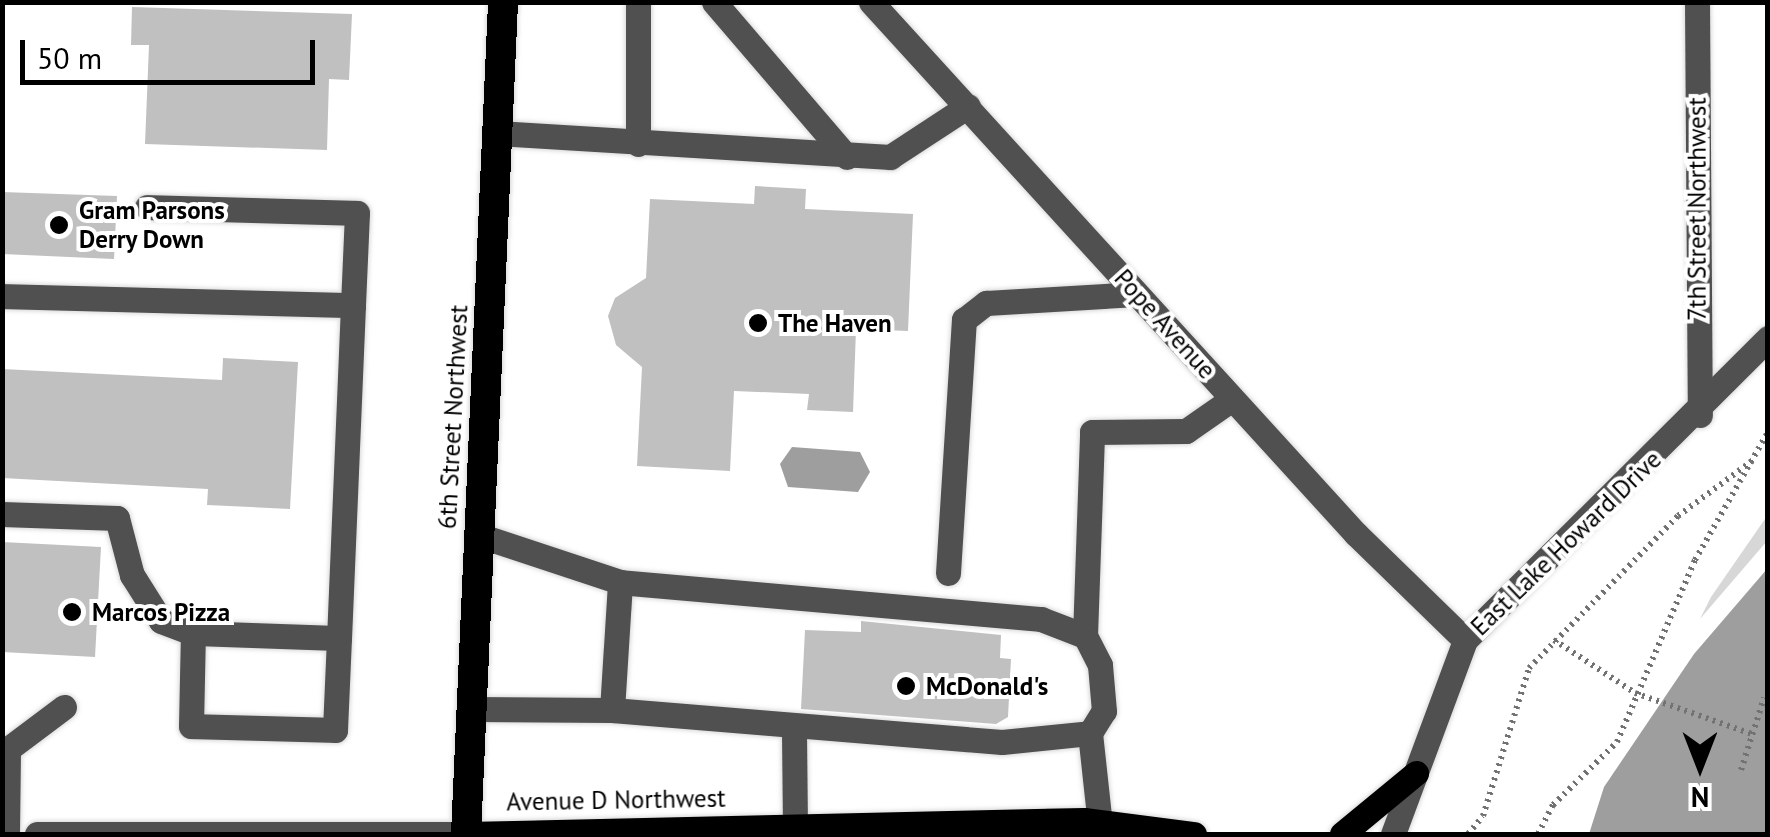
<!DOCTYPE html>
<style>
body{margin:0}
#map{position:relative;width:1770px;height:837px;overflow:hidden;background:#fff;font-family:"PT Sans",sans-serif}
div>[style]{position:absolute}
.green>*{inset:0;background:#d7d7d7}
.water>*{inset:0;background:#9e9e9e}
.building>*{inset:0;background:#c0c0c0}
.path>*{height:6px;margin-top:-3px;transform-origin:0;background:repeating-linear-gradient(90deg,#727272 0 2.5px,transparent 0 7.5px)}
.roads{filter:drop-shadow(0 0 2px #dbdbdb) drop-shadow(0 0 2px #dbdbdb)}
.minor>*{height:25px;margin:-12.5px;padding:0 12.5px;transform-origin:12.5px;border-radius:12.5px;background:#505050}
.major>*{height:25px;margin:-12.5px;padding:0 12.5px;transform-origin:12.5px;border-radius:12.5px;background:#000}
.highway>*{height:30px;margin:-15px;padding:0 15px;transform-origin:15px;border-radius:15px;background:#000}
.dots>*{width:28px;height:28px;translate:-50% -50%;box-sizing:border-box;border:5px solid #fff;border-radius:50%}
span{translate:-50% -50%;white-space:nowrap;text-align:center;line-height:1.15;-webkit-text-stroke:8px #fff;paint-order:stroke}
.street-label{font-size:25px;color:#000}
.poi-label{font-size:25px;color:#000;font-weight:700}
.left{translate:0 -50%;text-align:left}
.frame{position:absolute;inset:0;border:5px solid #000;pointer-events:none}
.north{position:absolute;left:1650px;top:717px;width:100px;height:100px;-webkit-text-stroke:8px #fff;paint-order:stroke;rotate:180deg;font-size:28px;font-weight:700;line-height:40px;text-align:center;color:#000}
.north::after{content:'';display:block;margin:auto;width:35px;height:45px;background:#000;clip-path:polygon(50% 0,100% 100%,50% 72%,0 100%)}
.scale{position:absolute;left:20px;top:40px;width:295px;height:45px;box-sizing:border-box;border:5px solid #000;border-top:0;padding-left:12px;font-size:30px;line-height:35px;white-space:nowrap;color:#000;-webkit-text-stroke:8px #fff;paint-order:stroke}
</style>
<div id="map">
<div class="green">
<div style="clip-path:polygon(1767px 516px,1767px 541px,1700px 619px,1711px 597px)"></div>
</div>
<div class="water">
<div style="clip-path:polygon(792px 447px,860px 452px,870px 472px,858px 492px,788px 487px,780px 464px)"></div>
<div style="clip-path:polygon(1767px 569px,1767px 834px,1589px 834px,1604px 787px,1694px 654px)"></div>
</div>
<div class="building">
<div style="clip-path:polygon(132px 7px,352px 14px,349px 80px,329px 79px,327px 150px,145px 144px,149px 45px,131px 45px)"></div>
<div style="clip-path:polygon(755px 186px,806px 189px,805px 209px,913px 214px,908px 331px,856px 329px,853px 412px,807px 410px,809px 394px,734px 391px,730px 471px,637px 466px,642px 367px,616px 345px,608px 316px,615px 298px,646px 278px,650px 199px,754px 204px)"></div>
<div style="clip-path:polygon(2px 192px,117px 196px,114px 259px,2px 254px)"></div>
<div style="clip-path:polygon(223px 358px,298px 362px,290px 509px,207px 505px,208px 489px,2px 478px,2px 369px,222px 380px)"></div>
<div style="clip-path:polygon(2px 542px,101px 547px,95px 657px,2px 652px)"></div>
<div style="clip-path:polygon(861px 621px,1001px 635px,1000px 658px,1011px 659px,1008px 717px,996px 724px,801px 709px,805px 630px,861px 632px)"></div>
</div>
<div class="path">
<div style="left:1554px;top:640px;width:97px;rotate:33.2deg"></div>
<div style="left:1635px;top:693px;width:124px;rotate:19.3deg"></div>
<div style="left:1741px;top:770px;width:76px;rotate:-72.3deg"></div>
<div style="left:1468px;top:834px;width:23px;rotate:-50deg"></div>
<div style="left:1483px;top:816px;width:155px;rotate:-72.7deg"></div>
<div style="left:1529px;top:668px;width:213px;rotate:-45.6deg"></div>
<div style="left:1678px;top:516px;width:94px;rotate:-36.7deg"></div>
<div style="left:1538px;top:834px;width:33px;rotate:-63deg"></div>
<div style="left:1553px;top:805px;width:90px;rotate:-44.5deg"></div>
<div style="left:1617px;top:742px;width:198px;rotate:-66.8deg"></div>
<div style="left:1695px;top:560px;width:147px;rotate:-60.3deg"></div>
</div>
<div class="roads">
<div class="minor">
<div style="left:638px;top:2px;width:142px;rotate:90deg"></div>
<div style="left:714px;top:2px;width:204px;rotate:49.4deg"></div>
<div style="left:871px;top:2px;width:720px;rotate:47.65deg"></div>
<div style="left:1356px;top:534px;width:152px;rotate:44.2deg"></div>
<div style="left:1697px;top:2px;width:413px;rotate:89.6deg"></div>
<div style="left:497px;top:133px;width:394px;rotate:3.5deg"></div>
<div style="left:890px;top:157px;width:93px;rotate:-33.2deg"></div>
<div style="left:147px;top:207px;width:210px;rotate:1.6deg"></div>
<div style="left:357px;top:213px;width:92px;rotate:92.5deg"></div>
<div style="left:2px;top:296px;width:351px;rotate:1.5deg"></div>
<div style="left:353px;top:305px;width:333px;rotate:92.4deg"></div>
<div style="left:339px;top:638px;width:92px;rotate:92.5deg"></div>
<div style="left:335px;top:730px;width:144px;rotate:-178.4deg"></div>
<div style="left:191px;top:726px;width:93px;rotate:-88.8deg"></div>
<div style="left:193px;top:633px;width:146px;rotate:2deg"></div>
<div style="left:2px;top:514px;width:115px;rotate:2deg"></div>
<div style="left:117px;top:518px;width:59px;rotate:75.3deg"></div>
<div style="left:132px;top:575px;width:54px;rotate:57.8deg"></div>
<div style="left:161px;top:621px;width:34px;rotate:21deg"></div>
<div style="left:948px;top:573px;width:254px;rotate:-86.4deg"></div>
<div style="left:964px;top:320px;width:28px;rotate:-38deg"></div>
<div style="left:986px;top:303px;width:151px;rotate:-3.4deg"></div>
<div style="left:1085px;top:636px;width:204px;rotate:-88deg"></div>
<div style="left:1092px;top:432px;width:94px;rotate:-0.6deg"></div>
<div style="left:1186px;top:431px;width:56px;rotate:-34.8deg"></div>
<div style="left:471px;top:709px;width:141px;rotate:0.4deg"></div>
<div style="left:612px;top:710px;width:391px;rotate:4.7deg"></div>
<div style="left:1002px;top:742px;width:88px;rotate:-5.8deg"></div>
<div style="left:1090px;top:733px;width:26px;rotate:-58deg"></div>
<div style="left:1104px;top:711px;width:46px;rotate:-95deg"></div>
<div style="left:1100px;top:665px;width:33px;rotate:-117deg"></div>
<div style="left:1085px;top:636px;width:47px;rotate:-158.9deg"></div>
<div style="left:1041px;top:619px;width:423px;rotate:-175deg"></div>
<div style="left:620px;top:582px;width:150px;rotate:-161.7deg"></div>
<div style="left:612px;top:710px;width:128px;rotate:-86.4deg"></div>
<div style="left:794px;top:732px;width:94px;rotate:89.4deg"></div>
<div style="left:1090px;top:733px;width:102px;rotate:83.8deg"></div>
<div style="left:7px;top:834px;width:85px;rotate:-89.3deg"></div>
<div style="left:8px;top:749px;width:70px;rotate:-36.9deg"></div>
<div style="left:37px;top:834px;width:429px"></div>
<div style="left:1393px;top:834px;width:207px;rotate:-69.6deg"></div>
<div style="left:1465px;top:640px;width:428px;rotate:-44.9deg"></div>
</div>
<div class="major">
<div style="left:466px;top:834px;width:618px;rotate:-1.3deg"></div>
<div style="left:1084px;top:820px;width:111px;rotate:7.3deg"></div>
<div style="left:1342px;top:834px;width:96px;rotate:-39.5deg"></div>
</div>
<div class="highway">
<div style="left:466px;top:834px;width:833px;rotate:-87.45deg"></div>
</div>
</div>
<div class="dots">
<div style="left:59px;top:225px;background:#000"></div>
<div style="left:758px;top:323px;background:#000"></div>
<div style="left:72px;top:612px;background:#000"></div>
<div style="left:906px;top:686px;background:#000"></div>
</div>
<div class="street-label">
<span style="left:1697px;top:209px;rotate:-90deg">7th Street Northwest</span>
<span style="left:1165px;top:324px;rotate:48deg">Pope Avenue</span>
<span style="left:453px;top:417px;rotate:-87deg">6th Street Northwest</span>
<span style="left:1566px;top:543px;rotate:-44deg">East Lake Howard Drive</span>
<span style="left:616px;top:800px;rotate:-1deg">Avenue D Northwest</span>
</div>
<div class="poi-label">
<span class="left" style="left:79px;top:225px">Gram Parsons<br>Derry Down</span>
<span class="left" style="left:778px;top:323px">The Haven</span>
<span class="left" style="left:92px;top:612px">Marcos Pizza</span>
<span class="left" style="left:926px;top:686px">McDonald's</span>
</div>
<div class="frame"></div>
<div class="north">N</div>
<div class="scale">50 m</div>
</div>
